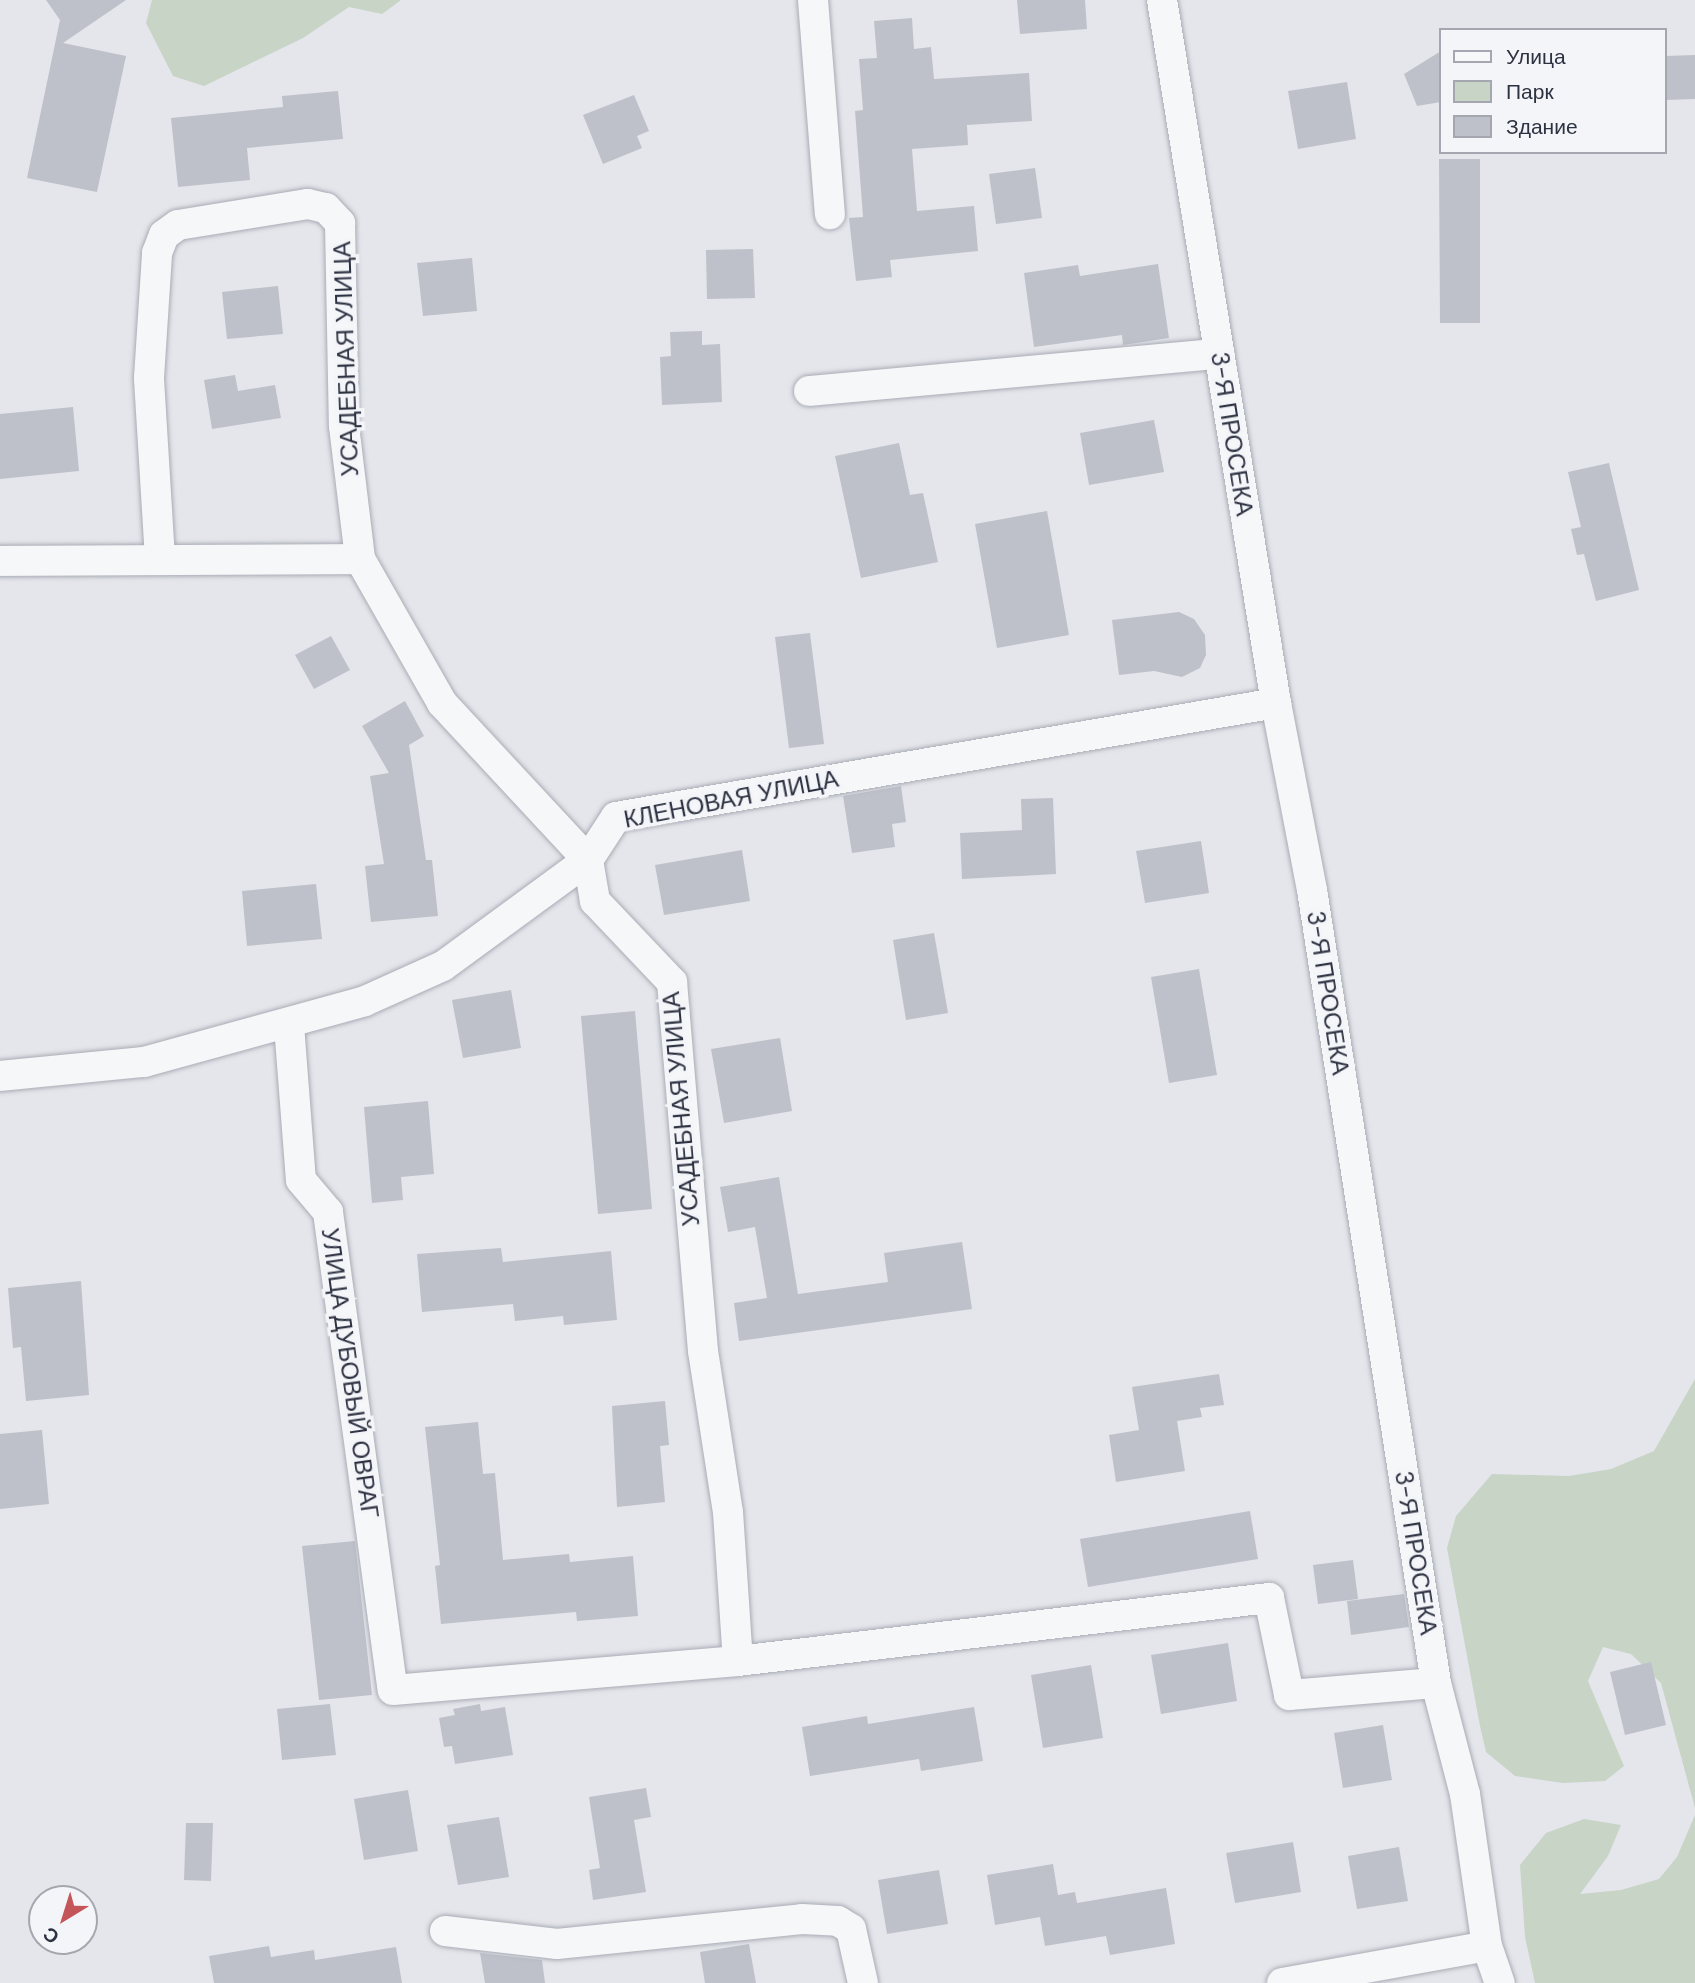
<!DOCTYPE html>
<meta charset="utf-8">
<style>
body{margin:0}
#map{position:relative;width:1695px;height:1983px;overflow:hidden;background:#e4e6eb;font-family:"DM Sans",sans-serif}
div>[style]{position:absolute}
.green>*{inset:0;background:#c8d4c6}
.building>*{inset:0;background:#bec1ca}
.roads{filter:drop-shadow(0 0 2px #a9acb5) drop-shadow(0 0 2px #a9acb5)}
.minor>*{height:30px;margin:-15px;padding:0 15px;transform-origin:15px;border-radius:15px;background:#f6f7f9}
span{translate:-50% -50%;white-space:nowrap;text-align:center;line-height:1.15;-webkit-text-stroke:7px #f4f5f8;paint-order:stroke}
.street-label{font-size:24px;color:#2d3242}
.legend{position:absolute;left:1439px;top:28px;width:228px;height:126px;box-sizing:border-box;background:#f4f5f8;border:2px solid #a4a7af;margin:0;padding:9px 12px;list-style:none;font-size:21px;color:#2d3242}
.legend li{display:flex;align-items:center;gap:14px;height:35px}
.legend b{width:35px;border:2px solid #a4a7af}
.north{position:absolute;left:28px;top:1885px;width:70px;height:70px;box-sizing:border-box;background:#f4f5f8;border:2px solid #a4a7af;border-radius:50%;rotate:218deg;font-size:19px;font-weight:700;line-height:28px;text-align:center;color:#2d3242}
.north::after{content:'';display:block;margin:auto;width:24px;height:32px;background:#c45559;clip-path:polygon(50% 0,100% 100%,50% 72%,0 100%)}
</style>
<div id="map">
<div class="green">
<div style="clip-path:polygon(152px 0,401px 0,382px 14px,349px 7px,303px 38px,204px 86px,173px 76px,146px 23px)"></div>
<div style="clip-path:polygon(1695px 1379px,1695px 1808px,1661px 1683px,1631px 1654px,1603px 1647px,1588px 1681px,1624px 1766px,1605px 1781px,1563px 1783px,1515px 1776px,1486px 1752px,1480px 1726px,1447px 1548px,1456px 1516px,1492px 1474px,1569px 1476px,1611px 1469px,1654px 1451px)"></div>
<div style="clip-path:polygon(1695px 1815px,1695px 1983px,1535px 1983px,1525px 1937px,1520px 1865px,1546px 1833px,1584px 1819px,1621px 1825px,1608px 1856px,1580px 1894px,1621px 1890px,1659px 1879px,1677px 1857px)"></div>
</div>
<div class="building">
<div style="clip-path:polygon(46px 0,126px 0,63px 43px,126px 56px,97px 192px,27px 178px,60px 20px)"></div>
<div style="clip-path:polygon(1017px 0,1085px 0,1087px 29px,1020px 34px)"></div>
<div style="clip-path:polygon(912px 18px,914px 49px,931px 47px,934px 79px,1029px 73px,1032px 121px,967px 125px,968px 145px,912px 149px,917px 211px,974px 206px,978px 251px,890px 260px,892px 277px,856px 281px,849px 218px,863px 217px,855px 111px,863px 110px,859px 59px,877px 58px,874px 21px)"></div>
<div style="clip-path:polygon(1441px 51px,1441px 102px,1417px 106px,1404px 74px)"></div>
<div style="clip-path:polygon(1695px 55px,1695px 99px,1665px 100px,1665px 56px)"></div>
<div style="clip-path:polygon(1347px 82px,1356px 139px,1298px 149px,1288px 91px)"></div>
<div style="clip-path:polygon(338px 91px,343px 139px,247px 148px,250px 180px,178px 187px,171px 118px,283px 107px,282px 96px)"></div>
<div style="clip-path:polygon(634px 95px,649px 131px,637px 136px,642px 148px,603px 164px,583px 115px)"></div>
<div style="clip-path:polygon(1439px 159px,1480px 159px,1480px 323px,1440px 323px)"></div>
<div style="clip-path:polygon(1035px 168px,1042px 218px,996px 224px,989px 174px)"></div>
<div style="clip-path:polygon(753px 249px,755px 298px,707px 299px,706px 250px)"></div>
<div style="clip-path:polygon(472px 258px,477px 311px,423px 316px,417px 263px)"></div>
<div style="clip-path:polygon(1158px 264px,1169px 338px,1123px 345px,1122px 335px,1034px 347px,1024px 273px,1078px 265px,1080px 276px)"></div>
<div style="clip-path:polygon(278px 286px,283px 334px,227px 339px,222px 292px)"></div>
<div style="clip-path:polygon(702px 331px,702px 345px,720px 344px,722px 402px,662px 405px,660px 357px,671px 356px,670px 332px)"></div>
<div style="clip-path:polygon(235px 375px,238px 391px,275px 385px,281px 418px,212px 429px,204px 380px)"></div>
<div style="clip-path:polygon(73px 407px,79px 471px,0 479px,0 414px)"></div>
<div style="clip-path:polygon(1154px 420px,1164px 472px,1089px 485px,1080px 433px)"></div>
<div style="clip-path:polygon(899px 443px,910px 495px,923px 493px,938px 562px,861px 578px,835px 456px)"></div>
<div style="clip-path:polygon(1609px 463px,1639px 590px,1596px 601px,1584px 554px,1577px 555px,1571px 529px,1581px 527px,1568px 472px)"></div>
<div style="clip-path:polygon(1047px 511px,1069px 635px,997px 648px,975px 524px)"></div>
<div style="clip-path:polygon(1179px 612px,1194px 619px,1205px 635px,1206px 655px,1200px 668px,1182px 677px,1154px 671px,1119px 675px,1112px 620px)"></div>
<div style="clip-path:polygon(810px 633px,824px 744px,789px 748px,775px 637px)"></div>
<div style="clip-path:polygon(331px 636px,350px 670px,314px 689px,295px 655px)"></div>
<div style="clip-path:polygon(405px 701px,424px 736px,409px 745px,426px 860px,432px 860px,438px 916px,371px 922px,365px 866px,384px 864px,370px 776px,389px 773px,362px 726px)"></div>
<div style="clip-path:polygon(901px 786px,906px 822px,892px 824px,895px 847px,852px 853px,843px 796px)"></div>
<div style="clip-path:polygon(1053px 798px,1056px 874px,962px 879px,960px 833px,1022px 830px,1021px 799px)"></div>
<div style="clip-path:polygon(1201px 841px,1209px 893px,1145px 903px,1136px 851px)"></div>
<div style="clip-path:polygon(742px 850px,750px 901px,664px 915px,655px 865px)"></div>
<div style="clip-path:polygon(316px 884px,322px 939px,247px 946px,242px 891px)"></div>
<div style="clip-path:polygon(934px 933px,948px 1013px,906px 1020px,893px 940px)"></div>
<div style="clip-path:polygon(1199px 969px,1217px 1075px,1169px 1083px,1151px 977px)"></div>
<div style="clip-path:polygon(511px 990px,521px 1048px,463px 1058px,452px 1000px)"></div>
<div style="clip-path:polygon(635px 1011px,652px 1209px,598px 1214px,581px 1016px)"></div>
<div style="clip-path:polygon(780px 1038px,792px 1111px,724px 1123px,711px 1049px)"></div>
<div style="clip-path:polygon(428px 1101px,434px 1174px,401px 1177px,403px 1200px,372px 1203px,364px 1107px)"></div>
<div style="clip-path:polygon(779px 1177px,798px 1294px,888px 1282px,884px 1253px,962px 1242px,972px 1309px,739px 1341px,734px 1303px,767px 1298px,755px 1227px,728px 1232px,720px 1187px)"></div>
<div style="clip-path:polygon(501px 1248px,503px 1262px,611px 1251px,617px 1320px,564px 1325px,563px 1316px,515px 1321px,513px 1304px,422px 1312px,417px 1254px)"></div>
<div style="clip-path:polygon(81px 1281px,89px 1395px,26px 1401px,21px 1347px,13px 1348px,8px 1288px)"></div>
<div style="clip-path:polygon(1219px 1374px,1224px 1405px,1200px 1408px,1202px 1417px,1177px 1421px,1185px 1471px,1116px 1482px,1109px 1435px,1139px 1430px,1132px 1387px)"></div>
<div style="clip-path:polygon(665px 1401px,669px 1445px,660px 1446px,665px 1502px,617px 1507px,612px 1406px)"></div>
<div style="clip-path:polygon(478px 1422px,483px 1474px,495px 1473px,503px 1560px,569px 1554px,570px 1562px,633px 1556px,638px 1616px,577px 1621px,576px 1612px,441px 1624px,435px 1566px,440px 1565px,425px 1427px)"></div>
<div style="clip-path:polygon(42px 1430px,49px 1504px,0 1509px,0 1434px)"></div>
<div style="clip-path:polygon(1250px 1511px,1258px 1559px,1088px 1587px,1080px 1539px)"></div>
<div style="clip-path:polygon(355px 1541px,372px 1695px,319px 1700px,302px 1546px)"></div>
<div style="clip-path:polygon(1353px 1560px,1358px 1599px,1318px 1604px,1313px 1565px)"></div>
<div style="clip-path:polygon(1404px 1594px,1409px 1627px,1351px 1635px,1347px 1601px)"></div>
<div style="clip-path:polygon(1228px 1643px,1237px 1701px,1161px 1714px,1151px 1655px)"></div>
<div style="clip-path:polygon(1651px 1662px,1666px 1725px,1625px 1735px,1610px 1672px)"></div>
<div style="clip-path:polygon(1091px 1665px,1103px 1738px,1043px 1748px,1031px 1675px)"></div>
<div style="clip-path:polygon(330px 1704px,336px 1755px,282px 1760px,277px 1709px)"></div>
<div style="clip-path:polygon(480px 1704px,481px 1711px,505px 1707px,513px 1755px,455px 1764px,452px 1746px,444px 1747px,439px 1718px,455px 1715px,453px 1709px)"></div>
<div style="clip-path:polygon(974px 1707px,983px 1761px,921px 1771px,919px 1759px,810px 1776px,802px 1727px,867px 1716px,868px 1724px)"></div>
<div style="clip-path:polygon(1383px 1725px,1392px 1780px,1343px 1788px,1334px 1733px)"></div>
<div style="clip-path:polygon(646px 1788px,651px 1817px,634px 1820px,646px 1892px,593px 1900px,589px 1870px,600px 1868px,589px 1797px)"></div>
<div style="clip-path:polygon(408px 1790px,418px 1851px,364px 1860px,354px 1799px)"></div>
<div style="clip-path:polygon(499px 1817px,509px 1877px,458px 1885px,447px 1825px)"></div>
<div style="clip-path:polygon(186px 1823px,213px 1823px,211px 1881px,184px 1880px)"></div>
<div style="clip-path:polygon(1293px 1842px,1301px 1892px,1235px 1903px,1226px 1853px)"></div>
<div style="clip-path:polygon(1399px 1847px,1408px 1901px,1357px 1909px,1348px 1856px)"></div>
<div style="clip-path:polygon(1053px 1864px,1058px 1895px,1075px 1892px,1077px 1903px,1166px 1888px,1175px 1944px,1110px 1955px,1106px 1936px,1045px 1946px,1040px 1917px,995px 1925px,987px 1875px)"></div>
<div style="clip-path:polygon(939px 1870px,948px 1924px,887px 1934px,878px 1880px)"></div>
<div style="clip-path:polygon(749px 1944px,756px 1983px,705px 1983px,700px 1952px)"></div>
<div style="clip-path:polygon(269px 1946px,271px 1957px,314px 1950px,315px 1960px,396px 1947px,402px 1983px,214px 1983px,209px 1956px)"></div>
<div style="clip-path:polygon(480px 1953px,542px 1960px,545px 1983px,485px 1983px)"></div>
</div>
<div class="roads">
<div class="minor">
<div style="left:813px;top:0;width:215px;rotate:85.5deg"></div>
<div style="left:1162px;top:0;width:712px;rotate:80.79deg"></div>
<div style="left:1276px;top:703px;width:190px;rotate:79.1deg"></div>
<div style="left:1312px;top:890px;width:803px;rotate:81.11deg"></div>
<div style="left:1436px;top:1683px;width:115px;rotate:75.4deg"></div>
<div style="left:1465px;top:1794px;width:154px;rotate:81.8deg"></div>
<div style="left:1487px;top:1946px;width:39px;rotate:71deg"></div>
<div style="left:809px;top:391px;width:412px;rotate:-5.2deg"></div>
<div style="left:160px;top:559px;width:181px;rotate:-93.5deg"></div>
<div style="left:149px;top:378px;width:125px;rotate:-86.3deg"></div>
<div style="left:157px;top:253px;width:19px;rotate:-69deg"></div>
<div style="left:164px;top:235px;width:17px;rotate:-36deg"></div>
<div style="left:178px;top:225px;width:132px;rotate:-9.2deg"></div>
<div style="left:308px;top:204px;width:18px;rotate:13deg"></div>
<div style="left:326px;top:208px;width:21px;rotate:47deg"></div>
<div style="left:340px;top:223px;width:203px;rotate:88.9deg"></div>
<div style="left:344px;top:426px;width:134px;rotate:83.1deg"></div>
<div style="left:360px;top:559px;width:166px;rotate:60.3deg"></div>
<div style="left:442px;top:703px;width:214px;rotate:47.1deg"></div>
<div style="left:588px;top:860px;width:42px;rotate:80.3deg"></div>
<div style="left:595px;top:901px;width:112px;rotate:46.5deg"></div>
<div style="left:672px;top:982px;width:370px;rotate:85.2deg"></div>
<div style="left:703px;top:1351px;width:163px;rotate:81.2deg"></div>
<div style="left:728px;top:1512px;width:149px;rotate:86.2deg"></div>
<div style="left:0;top:561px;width:360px;rotate:-0.3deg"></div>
<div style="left:289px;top:1025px;width:155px;rotate:85.6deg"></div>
<div style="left:301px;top:1180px;width:42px;rotate:49.8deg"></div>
<div style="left:328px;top:1212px;width:482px;rotate:82.3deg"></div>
<div style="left:393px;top:1690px;width:346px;rotate:-4.8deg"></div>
<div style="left:738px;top:1661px;width:535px;rotate:-6.77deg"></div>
<div style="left:1269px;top:1598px;width:99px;rotate:78.3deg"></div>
<div style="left:1289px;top:1695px;width:147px;rotate:-4.7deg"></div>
<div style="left:0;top:1076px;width:145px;rotate:-5.6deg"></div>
<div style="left:144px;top:1062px;width:229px;rotate:-15.4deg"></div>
<div style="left:365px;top:1001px;width:85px;rotate:-24.2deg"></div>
<div style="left:443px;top:966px;width:180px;rotate:-36.2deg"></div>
<div style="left:588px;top:860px;width:51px;rotate:-56.9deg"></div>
<div style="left:616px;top:817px;width:670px;rotate:-9.8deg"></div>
<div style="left:445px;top:1931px;width:113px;rotate:6.6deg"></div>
<div style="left:557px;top:1944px;width:246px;rotate:-5.8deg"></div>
<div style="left:802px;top:1919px;width:36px;rotate:3deg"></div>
<div style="left:838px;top:1921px;width:15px;rotate:32deg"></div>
<div style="left:851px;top:1929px;width:55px;rotate:77.5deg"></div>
<div style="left:1282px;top:1983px;width:208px;rotate:-10.2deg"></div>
</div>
</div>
<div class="street-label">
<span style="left:346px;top:359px;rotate:-92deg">УСАДЕБНАЯ УЛИЦА</span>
<span style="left:1232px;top:434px;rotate:81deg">3-Я ПРОСЕКА</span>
<span style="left:731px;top:799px;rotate:-11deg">КЛЕНОВАЯ УЛИЦА</span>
<span style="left:1328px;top:993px;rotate:81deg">3-Я ПРОСЕКА</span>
<span style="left:681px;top:1109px;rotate:-95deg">УСАДЕБНАЯ УЛИЦА</span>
<span style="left:350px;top:1373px;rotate:82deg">УЛИЦА ДУБОВЫЙ ОВРАГ</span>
<span style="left:1416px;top:1553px;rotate:81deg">3-Я ПРОСЕКА</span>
</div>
<ul class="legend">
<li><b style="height:9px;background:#f6f7f9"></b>Улица</li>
<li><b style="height:19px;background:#c8d4c6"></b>Парк</li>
<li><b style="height:19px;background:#bec1ca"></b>Здание</li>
</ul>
<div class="north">С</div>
</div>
